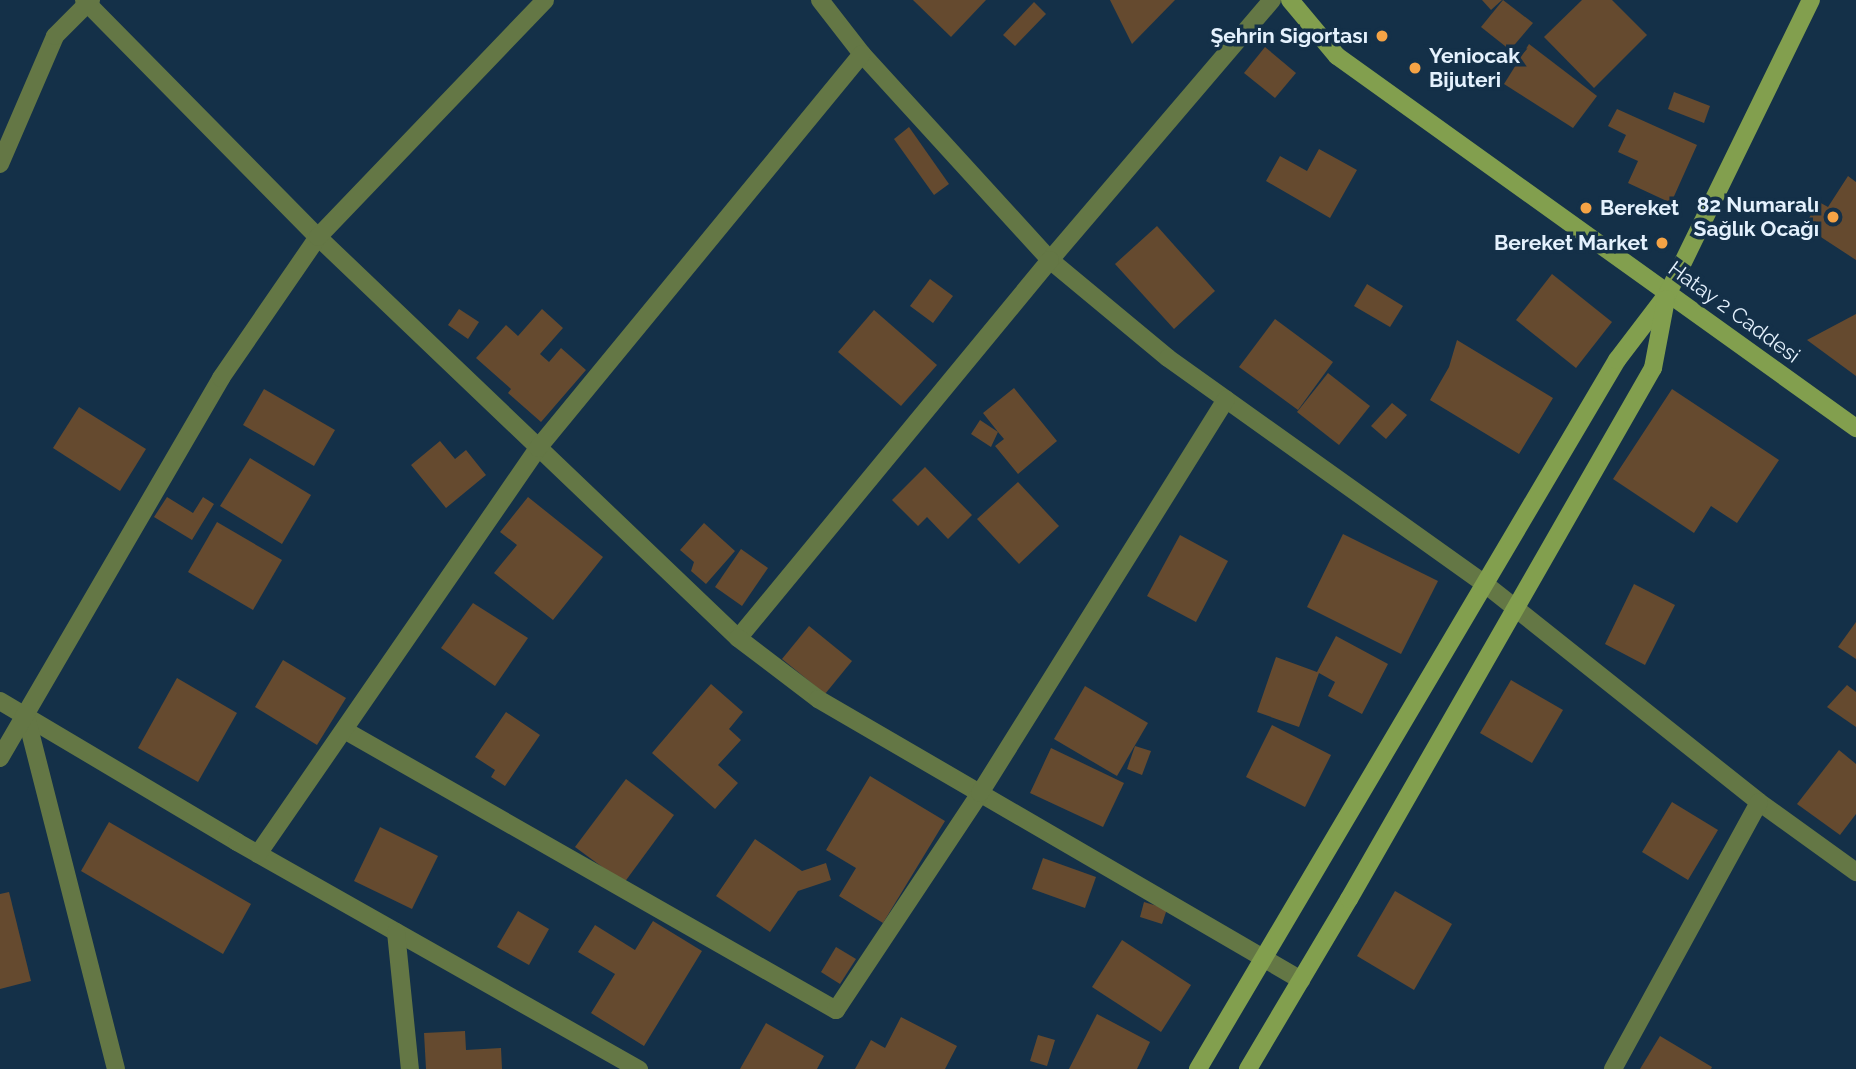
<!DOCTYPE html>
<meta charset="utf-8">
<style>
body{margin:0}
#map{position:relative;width:1856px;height:1069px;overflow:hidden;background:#143048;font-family:Raleway,sans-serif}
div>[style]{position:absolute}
.building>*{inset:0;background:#654a2f}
.street>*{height:18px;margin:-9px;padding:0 9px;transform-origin:9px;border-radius:9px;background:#647745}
.secondary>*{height:18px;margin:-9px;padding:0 9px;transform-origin:9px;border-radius:9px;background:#829f4e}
.dots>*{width:19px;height:19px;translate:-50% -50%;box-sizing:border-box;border:4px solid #143048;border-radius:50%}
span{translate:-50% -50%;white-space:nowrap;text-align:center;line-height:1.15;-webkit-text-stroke:7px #143048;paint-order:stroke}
.poi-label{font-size:21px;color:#e4f1fd;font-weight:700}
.right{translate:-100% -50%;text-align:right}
.left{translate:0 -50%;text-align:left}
.street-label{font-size:21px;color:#e4f1fd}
</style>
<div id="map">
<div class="building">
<div style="clip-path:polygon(913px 0,986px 0,951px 37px)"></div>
<div style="clip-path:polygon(1110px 0,1175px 0,1132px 44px)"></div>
<div style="clip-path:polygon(1482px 0,1502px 0,1491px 10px)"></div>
<div style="clip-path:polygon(1503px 0,1533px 23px,1510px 50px,1481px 27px)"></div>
<div style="clip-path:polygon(1582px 0,1612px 0,1647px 35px,1594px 88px,1544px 37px)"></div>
<div style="clip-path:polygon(1034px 2px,1046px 14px,1015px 46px,1003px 35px)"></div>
<div style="clip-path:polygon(1529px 44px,1597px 96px,1573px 128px,1504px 84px)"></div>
<div style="clip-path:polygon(1265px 47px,1296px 73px,1275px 98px,1244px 73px)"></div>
<div style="clip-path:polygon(1674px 92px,1710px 106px,1704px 123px,1668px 109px)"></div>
<div style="clip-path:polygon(1617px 109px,1697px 145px,1671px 203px,1628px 183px,1638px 161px,1618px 152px,1626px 135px,1608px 126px)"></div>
<div style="clip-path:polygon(909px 127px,949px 184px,934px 195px,894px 139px)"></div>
<div style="clip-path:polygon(1319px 149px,1357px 170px,1330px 218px,1266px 181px,1280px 156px,1307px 171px)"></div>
<div style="clip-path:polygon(1848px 176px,1856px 182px,1856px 260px,1804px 226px,1819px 202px,1828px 207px)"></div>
<div style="clip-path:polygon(1157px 226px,1215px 291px,1174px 329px,1115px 264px)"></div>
<div style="clip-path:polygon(1552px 274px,1612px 322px,1576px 368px,1516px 320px)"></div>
<div style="clip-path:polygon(930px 279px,953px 296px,933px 323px,910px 306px)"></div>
<div style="clip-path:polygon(1367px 284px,1403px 306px,1390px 327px,1354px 306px)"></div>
<div style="clip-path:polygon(459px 309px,479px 322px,468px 339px,448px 325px)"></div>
<div style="clip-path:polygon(542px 309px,563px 328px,540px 354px,549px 362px,561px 348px,586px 370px,541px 422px,508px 393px,511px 389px,476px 358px,506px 325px,518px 336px)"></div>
<div style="clip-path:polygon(874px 310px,937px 365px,901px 406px,838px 352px)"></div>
<div style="clip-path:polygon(1856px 314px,1856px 376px,1807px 340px)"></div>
<div style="clip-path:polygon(1275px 319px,1333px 362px,1298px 410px,1239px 367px)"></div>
<div style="clip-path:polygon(1457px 340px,1553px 398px,1519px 454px,1430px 400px,1449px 367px)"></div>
<div style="clip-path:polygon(1328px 373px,1370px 406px,1339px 445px,1297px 412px)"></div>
<div style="clip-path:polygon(1014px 388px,1057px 441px,1018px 474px,995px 446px,1004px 439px,998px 432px,991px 447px,971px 434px,980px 420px,998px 432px,983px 413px)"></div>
<div style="clip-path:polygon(264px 389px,335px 430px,314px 466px,243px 425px)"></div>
<div style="clip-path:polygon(1672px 389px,1779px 460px,1737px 523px,1711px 506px,1694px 533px,1613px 479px)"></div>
<div style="clip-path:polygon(1392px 403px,1407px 415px,1386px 439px,1371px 426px)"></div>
<div style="clip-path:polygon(79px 407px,146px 449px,120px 491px,53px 448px)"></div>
<div style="clip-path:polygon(440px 441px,455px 459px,466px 450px,486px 475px,446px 508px,411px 465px)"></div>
<div style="clip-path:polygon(250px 458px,311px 495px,282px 544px,220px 506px)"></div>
<div style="clip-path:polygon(925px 467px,972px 515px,948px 539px,927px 517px,918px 526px,892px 500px)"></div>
<div style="clip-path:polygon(1018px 482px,1059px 526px,1019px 564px,977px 519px)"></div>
<div style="clip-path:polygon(167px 497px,193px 513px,203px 497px,214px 504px,192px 540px,154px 517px)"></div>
<div style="clip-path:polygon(528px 497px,603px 557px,553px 620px,494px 573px,517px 545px,500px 532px)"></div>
<div style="clip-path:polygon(217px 522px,282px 560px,253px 610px,188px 572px)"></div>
<div style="clip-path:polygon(704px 523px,735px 551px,706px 584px,691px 571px,694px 562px,680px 550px)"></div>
<div style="clip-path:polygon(1343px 534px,1438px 581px,1401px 654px,1307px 607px)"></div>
<div style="clip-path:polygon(1180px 535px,1228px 561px,1196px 622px,1147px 596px)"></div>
<div style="clip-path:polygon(741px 549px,768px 568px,742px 606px,715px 587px)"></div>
<div style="clip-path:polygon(1634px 584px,1675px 605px,1645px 665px,1605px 644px)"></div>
<div style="clip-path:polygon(473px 603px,528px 638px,495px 686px,441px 648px)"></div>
<div style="clip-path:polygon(1856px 622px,1856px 659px,1838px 647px)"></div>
<div style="clip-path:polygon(809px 626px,852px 661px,825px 694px,782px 659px)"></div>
<div style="clip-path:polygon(1336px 636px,1388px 664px,1362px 714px,1328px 696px,1335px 682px,1319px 673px,1299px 727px,1257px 712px,1276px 657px,1317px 672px)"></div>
<div style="clip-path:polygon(283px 660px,346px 698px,317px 745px,255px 707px)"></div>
<div style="clip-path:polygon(177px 678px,237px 713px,198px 782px,138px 748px)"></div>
<div style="clip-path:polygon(1511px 680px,1563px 710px,1532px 763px,1480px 733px)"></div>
<div style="clip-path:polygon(711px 684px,743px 712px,729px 729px,741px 740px,718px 765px,738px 783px,715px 809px,652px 753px)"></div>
<div style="clip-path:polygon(1847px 685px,1856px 692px,1856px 727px,1827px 707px)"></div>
<div style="clip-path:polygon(1085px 686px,1148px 723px,1117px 776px,1054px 739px)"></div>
<div style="clip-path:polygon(506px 712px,540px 735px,505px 786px,491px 777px,495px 770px,475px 757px)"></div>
<div style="clip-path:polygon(1272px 725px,1331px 755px,1305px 807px,1246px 777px)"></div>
<div style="clip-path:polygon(1135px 746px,1151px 751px,1142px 775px,1127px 769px)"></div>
<div style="clip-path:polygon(1051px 748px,1124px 783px,1103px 827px,1030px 793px)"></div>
<div style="clip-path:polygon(1839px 750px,1856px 764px,1856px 814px,1840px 835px,1797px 804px)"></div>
<div style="clip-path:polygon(870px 776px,945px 821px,883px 923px,839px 896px,856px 868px,826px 850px)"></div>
<div style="clip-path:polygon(626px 779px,674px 815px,624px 883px,575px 847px)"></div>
<div style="clip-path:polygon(1672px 802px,1718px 830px,1688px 880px,1642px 852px)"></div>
<div style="clip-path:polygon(109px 822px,251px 904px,223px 954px,81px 871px)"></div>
<div style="clip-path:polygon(380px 827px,438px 856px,412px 909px,354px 881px)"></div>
<div style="clip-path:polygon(755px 839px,802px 871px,826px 863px,831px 880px,798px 891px,770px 932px,716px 896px)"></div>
<div style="clip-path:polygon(1043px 858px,1096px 877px,1085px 908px,1032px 889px)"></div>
<div style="clip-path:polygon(1395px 891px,1452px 924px,1414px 990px,1357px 956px)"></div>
<div style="clip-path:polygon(9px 892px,31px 981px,0 989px,0 894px)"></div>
<div style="clip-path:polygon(1144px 902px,1167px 909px,1162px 924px,1140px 917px)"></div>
<div style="clip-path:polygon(518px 911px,549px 929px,529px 965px,497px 947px)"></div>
<div style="clip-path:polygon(653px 921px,702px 951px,644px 1046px,591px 1013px,615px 974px,578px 952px,595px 925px,635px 950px)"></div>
<div style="clip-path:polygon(1122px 940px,1191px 985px,1161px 1032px,1092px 987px)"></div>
<div style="clip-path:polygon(836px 947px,856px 959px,840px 984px,821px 972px)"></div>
<div style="clip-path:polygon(1097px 1014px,1150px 1042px,1137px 1069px,1069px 1069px)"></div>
<div style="clip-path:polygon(901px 1017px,957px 1046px,945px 1069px,855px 1069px,871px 1040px,885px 1048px)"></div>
<div style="clip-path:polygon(766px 1023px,824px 1056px,817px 1069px,740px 1069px)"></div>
<div style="clip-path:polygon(465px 1031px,466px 1050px,501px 1048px,502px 1069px,426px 1069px,424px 1033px)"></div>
<div style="clip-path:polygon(1038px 1035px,1055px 1040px,1047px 1066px,1030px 1061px)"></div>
<div style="clip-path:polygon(1660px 1036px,1712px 1067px,1711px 1069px,1640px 1069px)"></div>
</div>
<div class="street">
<div style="left:84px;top:0;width:333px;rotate:45.4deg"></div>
<div style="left:318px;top:237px;width:581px;rotate:43.67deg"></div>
<div style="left:820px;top:0;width:68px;rotate:52.1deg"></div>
<div style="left:862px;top:54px;width:279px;rotate:47.6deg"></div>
<div style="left:1050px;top:260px;width:153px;rotate:39.7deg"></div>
<div style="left:1168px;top:358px;width:389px;rotate:35.5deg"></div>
<div style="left:1485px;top:584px;width:350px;rotate:38.5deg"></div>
<div style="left:1759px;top:802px;width:120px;rotate:35.8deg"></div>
<div style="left:1272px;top:0;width:342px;rotate:130.5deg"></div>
<div style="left:1050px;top:260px;width:490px;rotate:129.5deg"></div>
<div style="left:738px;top:638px;width:101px;rotate:37.3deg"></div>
<div style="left:818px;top:699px;width:559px;rotate:30.19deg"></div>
<div style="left:0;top:164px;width:139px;rotate:-66.7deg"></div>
<div style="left:55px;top:36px;width:51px;rotate:-45deg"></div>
<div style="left:0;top:701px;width:276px;rotate:30.7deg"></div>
<div style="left:237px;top:842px;width:462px;rotate:29.5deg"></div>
<div style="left:26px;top:716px;width:364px;rotate:75.7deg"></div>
<div style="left:346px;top:731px;width:564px;rotate:29.66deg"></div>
<div style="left:836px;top:1010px;width:260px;rotate:-56.4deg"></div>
<div style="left:980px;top:793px;width:464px;rotate:-58deg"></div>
<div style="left:0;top:758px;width:440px;rotate:-59.8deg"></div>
<div style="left:221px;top:378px;width:171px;rotate:-55.5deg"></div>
<div style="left:318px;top:237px;width:328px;rotate:-46.2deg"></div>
<div style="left:258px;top:854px;width:493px;rotate:-55.4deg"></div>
<div style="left:538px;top:448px;width:510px;rotate:-50.57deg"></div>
<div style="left:396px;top:932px;width:138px;rotate:84.2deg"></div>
<div style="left:1613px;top:1069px;width:304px;rotate:-61.3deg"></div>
</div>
<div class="secondary">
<div style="left:1290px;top:0;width:73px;rotate:50deg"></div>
<div style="left:1337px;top:56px;width:639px;rotate:35.63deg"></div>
<div style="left:1198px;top:1069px;width:824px;rotate:-59.42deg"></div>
<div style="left:1617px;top:360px;width:84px;rotate:-52.7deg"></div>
<div style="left:1668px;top:293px;width:326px;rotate:-64deg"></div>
<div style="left:1248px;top:1069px;width:198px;rotate:-59.3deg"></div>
<div style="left:1349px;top:899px;width:612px;rotate:-60.21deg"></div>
<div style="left:1653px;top:368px;width:70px;rotate:-79.3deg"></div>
</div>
<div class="dots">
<div style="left:1382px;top:36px;background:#f5a345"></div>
<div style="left:1415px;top:68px;background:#f5a345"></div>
<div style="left:1586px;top:208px;background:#f5a345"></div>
<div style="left:1833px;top:217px;background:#f5a345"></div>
<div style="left:1662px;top:243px;background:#f5a345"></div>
</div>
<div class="poi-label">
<span class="right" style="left:1368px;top:36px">Şehrin Sigortası</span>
<span class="left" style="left:1429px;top:68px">Yeniocak<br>Bijuteri</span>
<span class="right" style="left:1819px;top:217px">82 Numaralı<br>Sağlık Ocağı</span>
<span class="left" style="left:1600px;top:208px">Bereket</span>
<span class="right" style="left:1648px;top:243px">Bereket Market</span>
</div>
<div class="street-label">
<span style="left:1734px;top:312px;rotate:36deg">Hatay 2 Caddesi</span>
</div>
</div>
